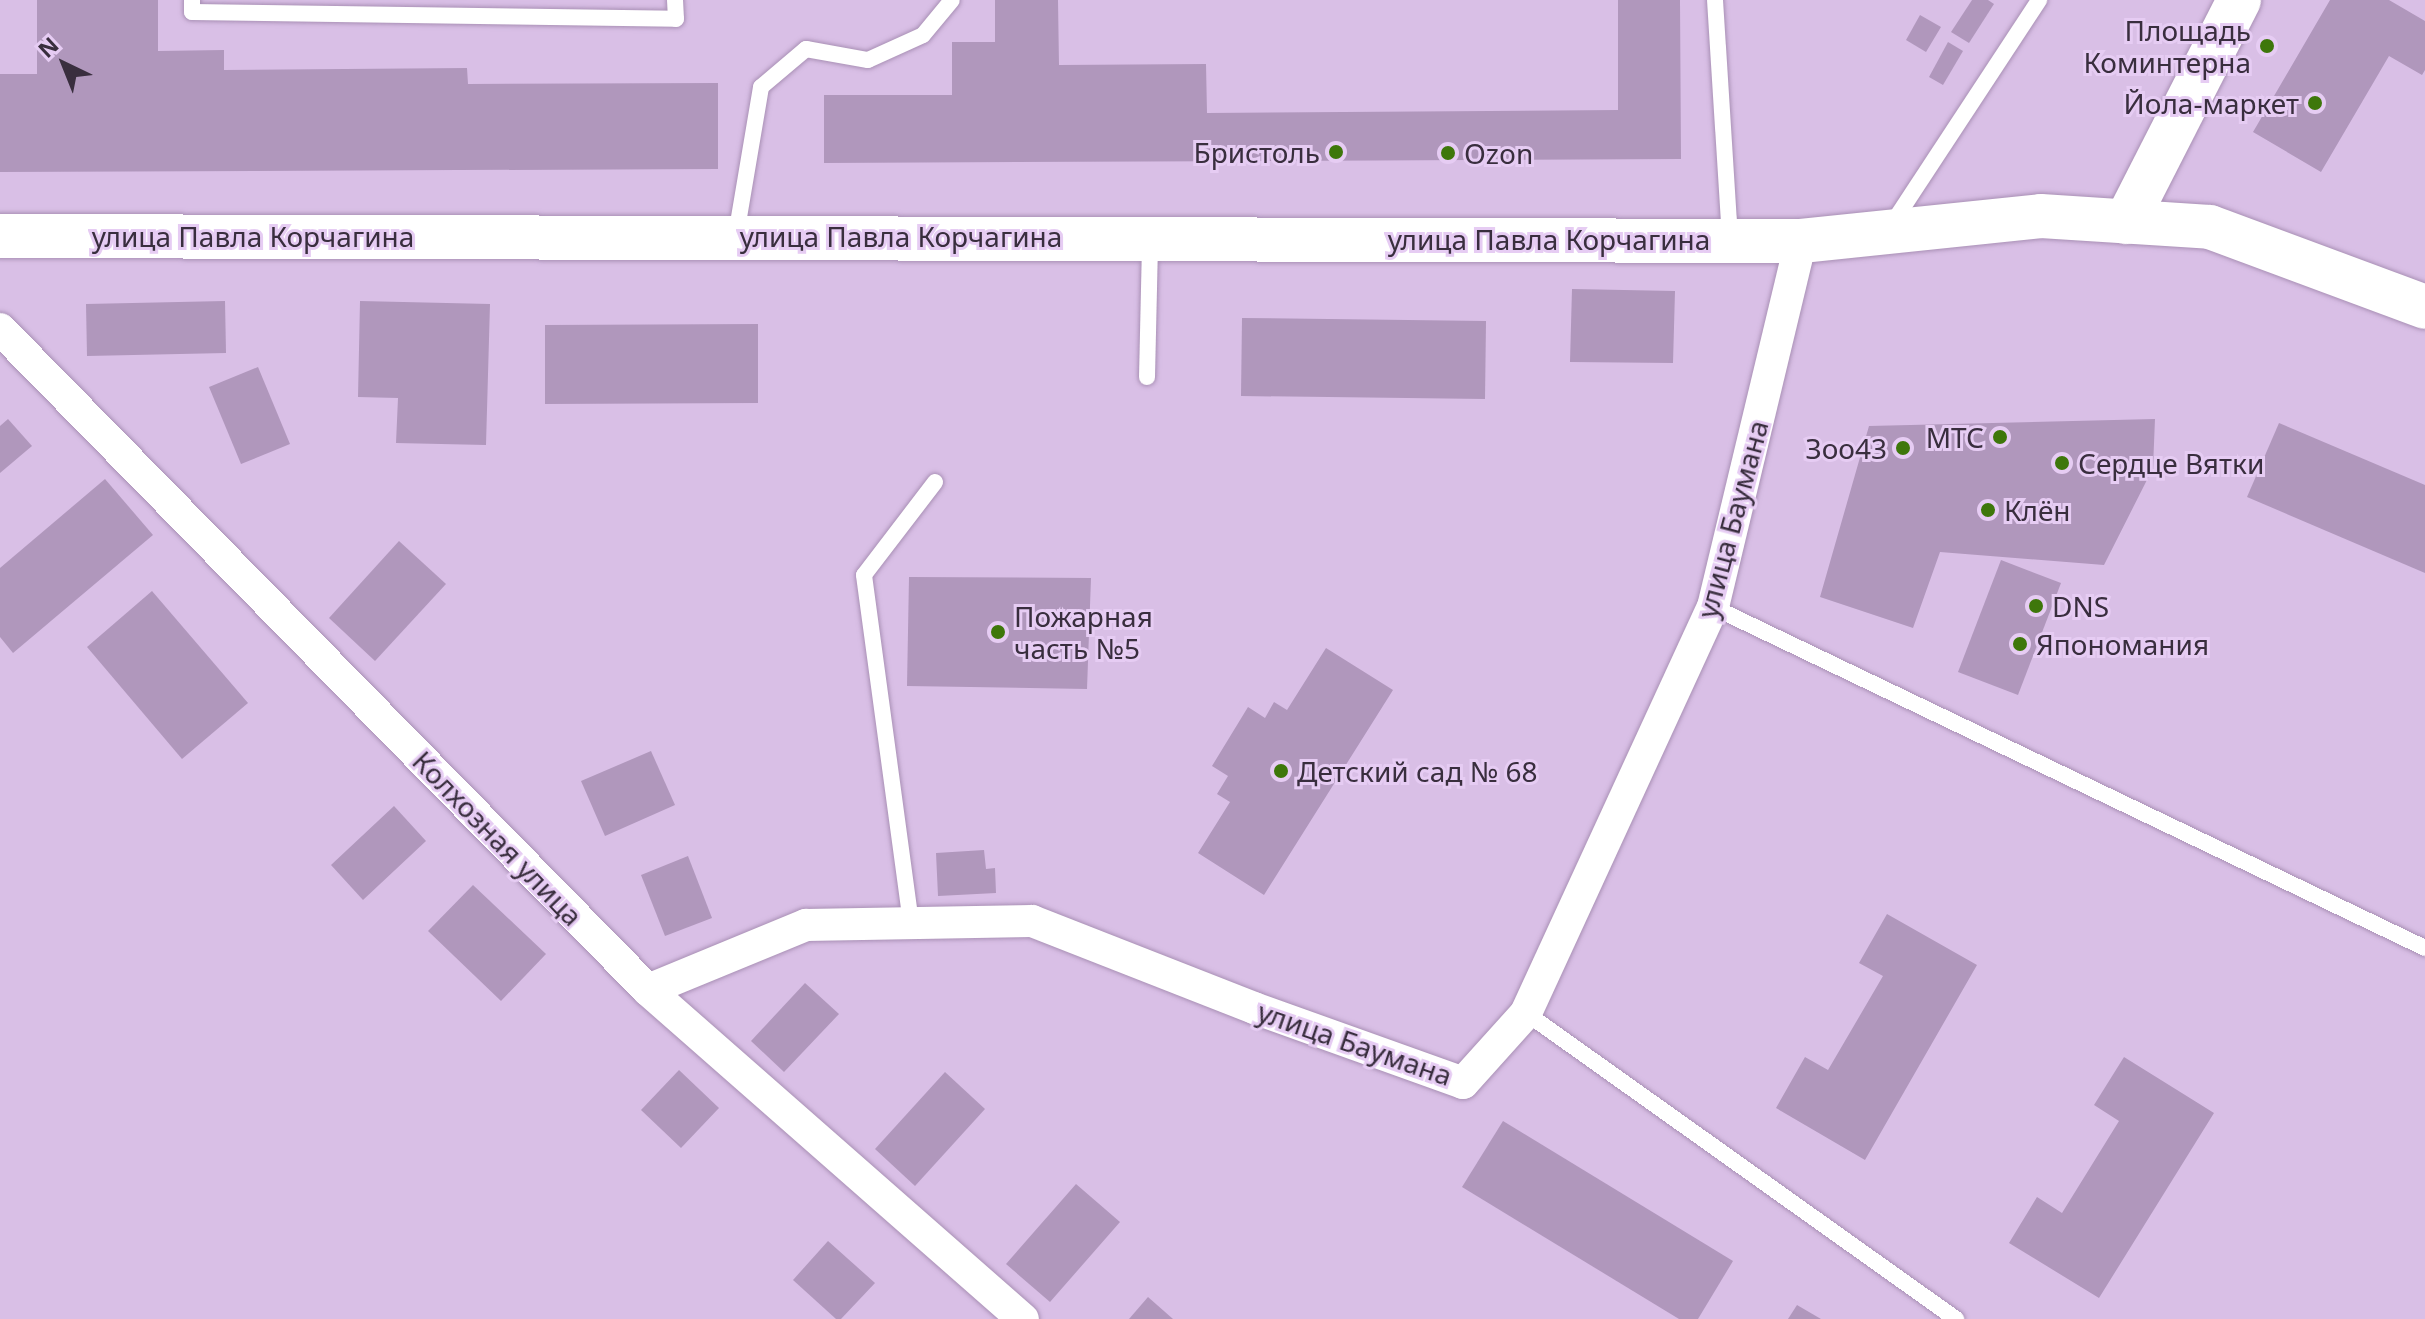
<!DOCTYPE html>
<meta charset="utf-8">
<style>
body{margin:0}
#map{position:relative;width:2425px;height:1319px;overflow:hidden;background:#d9bfe6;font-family:"Noto Sans",sans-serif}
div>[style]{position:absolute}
.building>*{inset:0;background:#b097bc}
.roads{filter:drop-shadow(0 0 2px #a990b5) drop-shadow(0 0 2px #a990b5)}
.service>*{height:16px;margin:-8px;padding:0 8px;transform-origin:8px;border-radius:8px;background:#fff}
.minor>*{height:32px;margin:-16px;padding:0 16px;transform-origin:16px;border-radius:16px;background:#fff}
.secondary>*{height:44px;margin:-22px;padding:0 22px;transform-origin:22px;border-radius:22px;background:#fff}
.dots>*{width:22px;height:22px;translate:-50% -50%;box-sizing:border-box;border:4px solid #e6ccf3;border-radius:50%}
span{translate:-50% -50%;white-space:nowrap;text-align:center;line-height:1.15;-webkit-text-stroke:6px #e6ccf3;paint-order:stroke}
.poi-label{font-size:28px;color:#392e3e}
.right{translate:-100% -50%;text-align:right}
.left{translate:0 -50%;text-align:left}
.street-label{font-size:28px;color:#392e3e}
.north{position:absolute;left:24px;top:24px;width:80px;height:80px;-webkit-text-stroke:6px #e6ccf3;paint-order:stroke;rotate:317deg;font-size:22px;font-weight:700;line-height:32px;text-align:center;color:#392e3e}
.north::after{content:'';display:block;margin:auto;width:28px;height:36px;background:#392e3e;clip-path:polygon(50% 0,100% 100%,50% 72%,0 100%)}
</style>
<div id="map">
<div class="building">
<div style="clip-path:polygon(37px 0,158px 0,158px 51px,224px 50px,224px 70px,467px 68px,468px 84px,718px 83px,718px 169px,0 172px,0 74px,37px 74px)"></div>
<div style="clip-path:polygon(995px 0,1058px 0,1059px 65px,1206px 64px,1207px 113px,1618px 110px,1618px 0,1680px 0,1681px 159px,824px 163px,824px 95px,952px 95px,952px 42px,995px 42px)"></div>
<div style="clip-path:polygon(1972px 0,1988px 0,1994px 4px,1969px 43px,1951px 32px)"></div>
<div style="clip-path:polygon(2330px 0,2389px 0,2425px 21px,2425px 70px,2422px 75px,2389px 56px,2321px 172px,2253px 132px)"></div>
<div style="clip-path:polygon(1920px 15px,1941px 27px,1926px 52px,1906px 40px)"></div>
<div style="clip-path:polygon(1948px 42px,1963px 51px,1943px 85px,1929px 77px)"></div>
<div style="clip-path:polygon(1572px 289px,1675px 291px,1673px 363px,1570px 362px)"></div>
<div style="clip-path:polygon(225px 301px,226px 353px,87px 356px,86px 304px)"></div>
<div style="clip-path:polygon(360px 301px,490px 304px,486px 445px,396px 443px,398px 398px,358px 397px)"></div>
<div style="clip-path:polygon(1242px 318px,1486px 321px,1485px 399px,1241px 396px)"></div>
<div style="clip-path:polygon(758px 324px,758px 403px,545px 404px,545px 325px)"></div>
<div style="clip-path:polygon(258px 367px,290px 444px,241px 464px,209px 387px)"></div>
<div style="clip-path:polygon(8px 419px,32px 446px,0 473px,0 426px)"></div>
<div style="clip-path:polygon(2155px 419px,2153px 468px,2104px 565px,1940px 552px,1913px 628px,1820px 597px,1869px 426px)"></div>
<div style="clip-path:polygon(2279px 423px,2425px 485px,2425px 573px,2247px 497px)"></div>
<div style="clip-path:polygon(105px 479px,153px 535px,13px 653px,0 637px,0 568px)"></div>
<div style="clip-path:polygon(399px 541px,446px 584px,375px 661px,329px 618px)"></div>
<div style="clip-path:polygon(2001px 560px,2061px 583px,2018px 695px,1958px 672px)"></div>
<div style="clip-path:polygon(909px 577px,1091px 578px,1087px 689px,907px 686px)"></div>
<div style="clip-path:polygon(152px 591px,248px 703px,182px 759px,87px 647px)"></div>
<div style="clip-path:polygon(1326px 648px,1393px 690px,1264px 895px,1198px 853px,1230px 802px,1217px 794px,1228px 776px,1212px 766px,1248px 707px,1265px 718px,1274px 702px,1287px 710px)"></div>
<div style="clip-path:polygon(651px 751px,675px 805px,605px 836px,581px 781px)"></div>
<div style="clip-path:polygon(394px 806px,426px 841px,363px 900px,331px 865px)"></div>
<div style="clip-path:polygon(984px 850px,986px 869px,995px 868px,996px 893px,938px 896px,936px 853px)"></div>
<div style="clip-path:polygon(688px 856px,712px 918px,665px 936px,641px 875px)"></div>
<div style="clip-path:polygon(473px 885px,546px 954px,501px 1001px,428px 931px)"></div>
<div style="clip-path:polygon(1887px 914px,1977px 965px,1865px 1160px,1776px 1108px,1805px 1057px,1828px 1070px,1883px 976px,1859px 963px)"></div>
<div style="clip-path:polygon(805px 983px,839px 1014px,784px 1072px,751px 1041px)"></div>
<div style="clip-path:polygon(2124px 1057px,2214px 1113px,2099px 1298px,2009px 1243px,2037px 1197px,2062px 1213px,2119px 1121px,2094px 1105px)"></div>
<div style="clip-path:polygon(679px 1070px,719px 1108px,681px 1148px,641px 1110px)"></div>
<div style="clip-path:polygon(945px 1072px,985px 1109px,915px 1186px,875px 1149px)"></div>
<div style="clip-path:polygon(1503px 1121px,1733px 1261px,1698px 1319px,1679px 1319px,1462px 1187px)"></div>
<div style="clip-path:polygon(1076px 1184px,1120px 1222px,1050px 1302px,1006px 1264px)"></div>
<div style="clip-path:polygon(828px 1241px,875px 1283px,841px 1319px,836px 1319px,793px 1280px)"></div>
<div style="clip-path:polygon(1148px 1297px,1173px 1319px,1129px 1319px)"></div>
<div style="clip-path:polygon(1797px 1305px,1821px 1319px,1788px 1319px)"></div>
</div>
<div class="roads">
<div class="service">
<div style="left:192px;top:0;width:12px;rotate:90deg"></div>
<div style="left:192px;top:12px;width:484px;rotate:0.8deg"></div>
<div style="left:676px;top:19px;width:19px;rotate:-93deg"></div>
<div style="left:1715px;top:0;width:238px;rotate:86.4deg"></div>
<div style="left:1892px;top:224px;width:268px;rotate:-56.7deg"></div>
<div style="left:736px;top:235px;width:150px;rotate:-80.4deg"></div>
<div style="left:761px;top:87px;width:59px;rotate:-40.2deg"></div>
<div style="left:806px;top:49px;width:63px;rotate:10.1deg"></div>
<div style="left:868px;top:60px;width:60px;rotate:-24.4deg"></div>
<div style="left:923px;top:35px;width:45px;rotate:-50.4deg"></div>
<div style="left:1147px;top:377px;width:135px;rotate:-88.7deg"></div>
<div style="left:1713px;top:607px;width:789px;rotate:25.59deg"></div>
<div style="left:911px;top:923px;width:351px;rotate:-97.7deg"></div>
<div style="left:864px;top:575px;width:117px;rotate:-52.6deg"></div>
<div style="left:1526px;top:1013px;width:528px;rotate:35.44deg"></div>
</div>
<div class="minor">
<div style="left:0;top:329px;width:926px;rotate:45.57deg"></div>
<div style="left:648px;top:990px;width:499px;rotate:41.3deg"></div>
<div style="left:648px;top:990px;width:171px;rotate:-22.4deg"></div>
<div style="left:806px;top:925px;width:226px;rotate:-1deg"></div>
<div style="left:1032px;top:921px;width:238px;rotate:21.4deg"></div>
<div style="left:1254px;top:1008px;width:222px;rotate:19.7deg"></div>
<div style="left:1463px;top:1083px;width:94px;rotate:-48deg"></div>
<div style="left:1526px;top:1013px;width:447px;rotate:-65.3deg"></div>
<div style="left:1713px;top:607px;width:376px;rotate:-76.5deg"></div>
</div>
<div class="secondary">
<div style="left:2126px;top:222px;width:249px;rotate:-63deg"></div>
<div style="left:0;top:236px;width:1801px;rotate:0.16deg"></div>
<div style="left:1801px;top:241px;width:241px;rotate:-5.9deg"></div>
<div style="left:2041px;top:216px;width:169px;rotate:3.7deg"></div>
<div style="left:2210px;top:227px;width:229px;rotate:20.4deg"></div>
</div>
</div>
<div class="dots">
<div style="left:2267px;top:46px;background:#3e770b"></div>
<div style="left:2315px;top:103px;background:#3e770b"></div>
<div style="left:1336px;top:152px;background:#3e770b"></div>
<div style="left:1448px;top:153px;background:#3e770b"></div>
<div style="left:2000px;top:437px;background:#3e770b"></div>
<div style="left:1903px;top:448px;background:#3e770b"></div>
<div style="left:2062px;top:463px;background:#3e770b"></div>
<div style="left:1988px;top:510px;background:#3e770b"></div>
<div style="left:2036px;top:606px;background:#3e770b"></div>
<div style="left:998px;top:632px;background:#3e770b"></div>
<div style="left:2020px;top:644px;background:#3e770b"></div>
<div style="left:1281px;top:771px;background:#3e770b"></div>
</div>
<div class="poi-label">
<span class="right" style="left:2251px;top:46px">Площадь<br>Коминтерна</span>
<span class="right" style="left:2299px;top:103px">Йола-маркет</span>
<span class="right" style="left:1320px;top:152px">Бристоль</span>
<span class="left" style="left:1464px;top:153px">Ozon</span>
<span class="right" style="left:1984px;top:437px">МТС</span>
<span class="right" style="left:1887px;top:448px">Зоо43</span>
<span class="left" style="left:2078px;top:463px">Сердце Вятки</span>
<span class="left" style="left:2004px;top:510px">Клён</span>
<span class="left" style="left:2052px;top:606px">DNS</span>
<span class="left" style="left:1014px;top:632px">Пожарная<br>часть №5</span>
<span class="left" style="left:2036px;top:644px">Япономания</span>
<span class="left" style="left:1297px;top:771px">Детский сад № 68</span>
</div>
<div class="street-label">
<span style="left:253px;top:236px">улица Павла Корчагина</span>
<span style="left:901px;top:236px">улица Павла Корчагина</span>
<span style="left:1549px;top:239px">улица Павла Корчагина</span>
<span style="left:1732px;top:519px;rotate:-75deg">улица Баумана</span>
<span style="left:498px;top:838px;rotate:46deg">Колхозная улица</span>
<span style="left:1355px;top:1043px;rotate:19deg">улица Баумана</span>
</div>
<div class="north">N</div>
</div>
